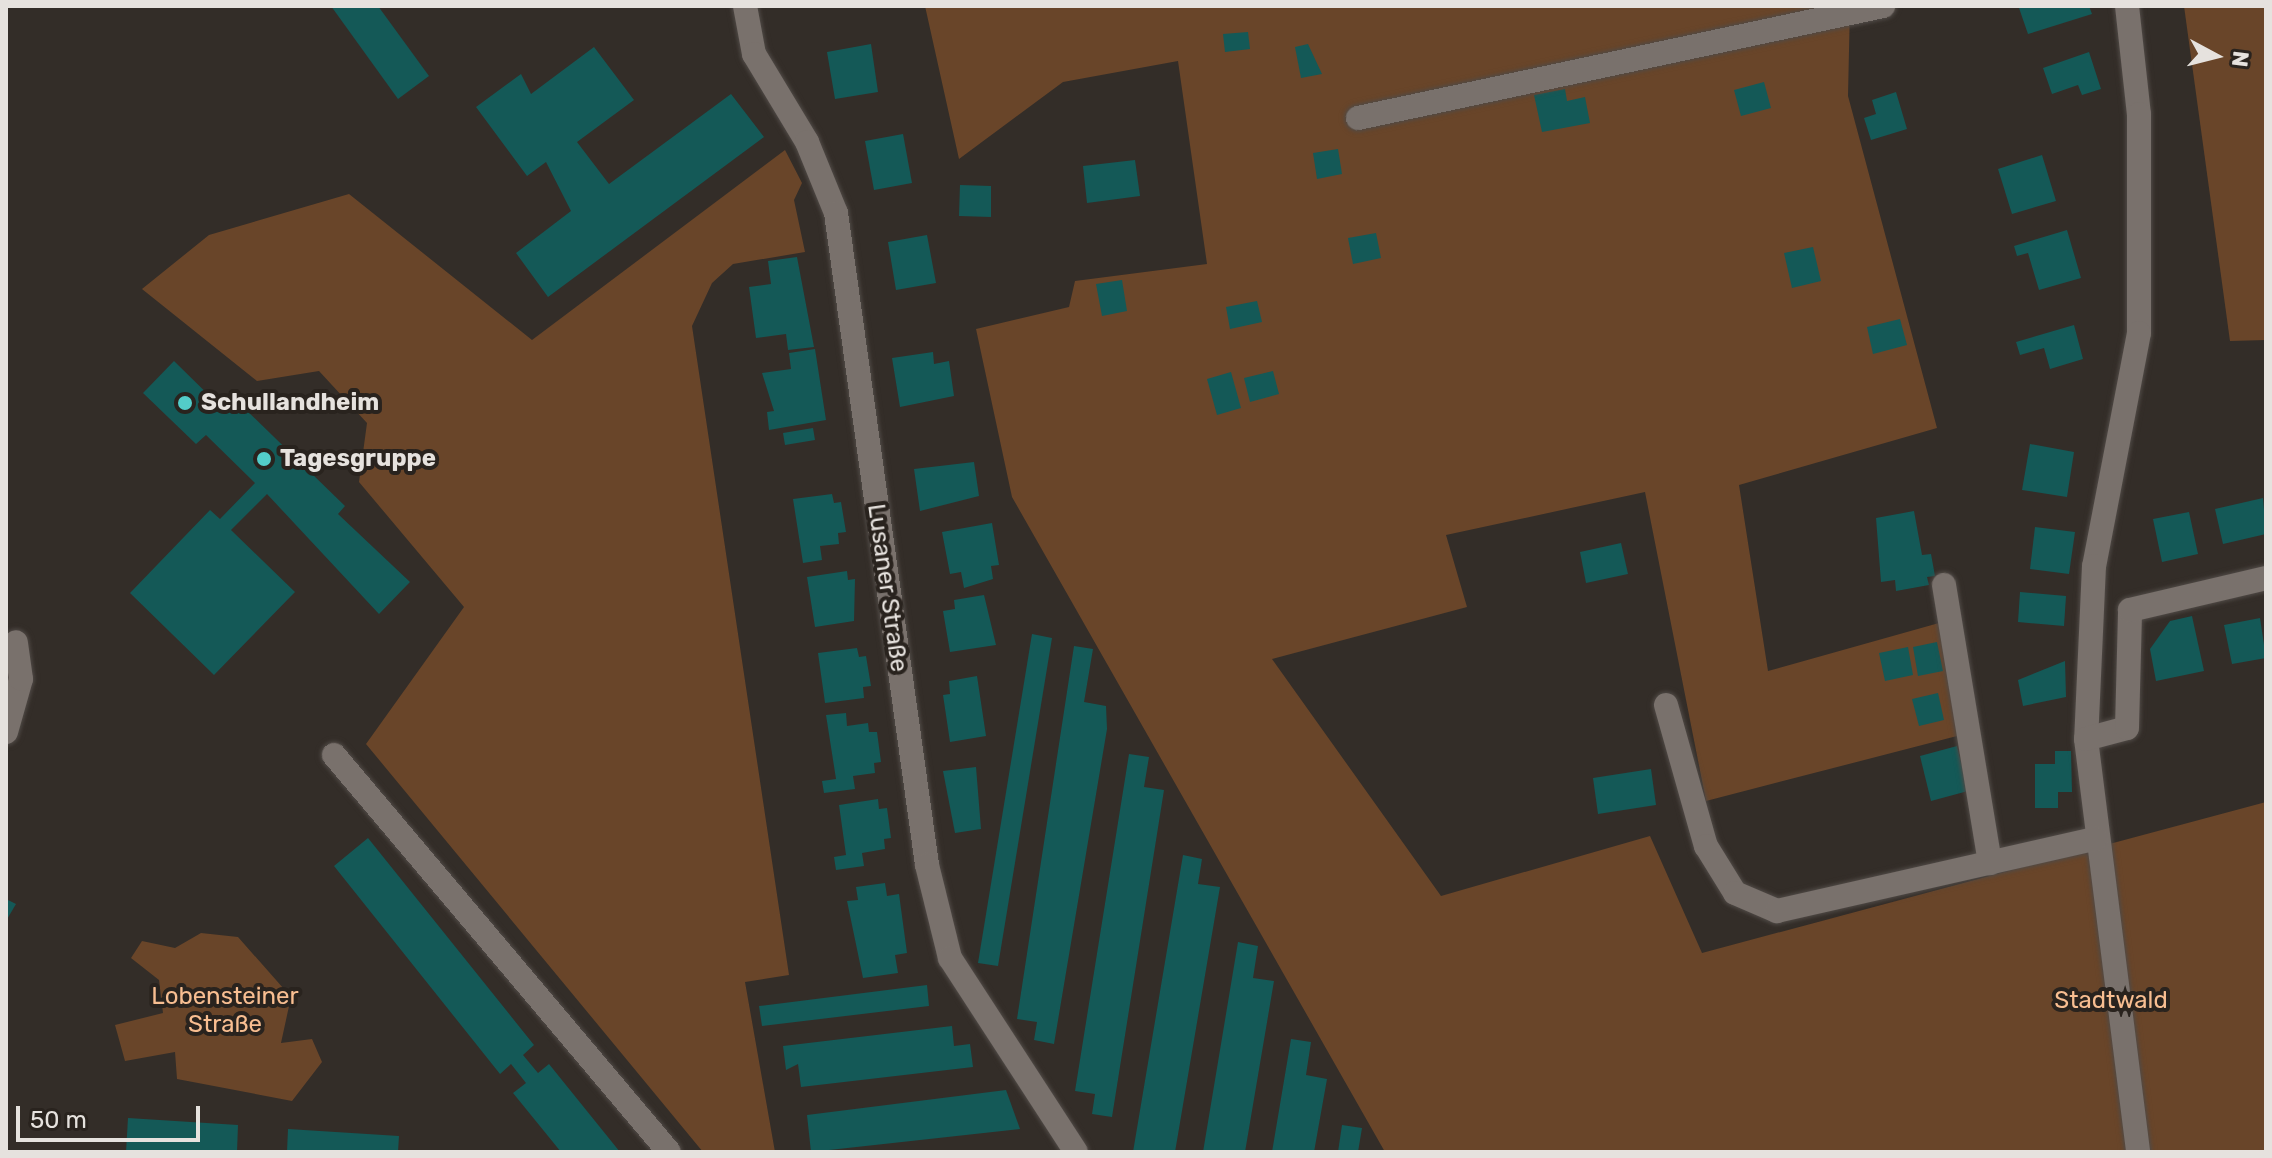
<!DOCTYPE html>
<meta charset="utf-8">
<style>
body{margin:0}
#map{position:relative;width:2272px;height:1158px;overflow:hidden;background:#332d28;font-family:Rubik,sans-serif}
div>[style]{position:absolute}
.green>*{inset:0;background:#694529}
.building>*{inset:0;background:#145957}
.roads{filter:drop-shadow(0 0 2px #504a46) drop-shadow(0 0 2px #504a46)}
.minor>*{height:24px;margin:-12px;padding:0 12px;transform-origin:12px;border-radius:12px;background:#79716c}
.dots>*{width:22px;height:22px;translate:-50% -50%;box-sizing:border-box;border:4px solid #29231e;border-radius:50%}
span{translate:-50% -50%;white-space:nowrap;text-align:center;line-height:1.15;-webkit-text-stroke:8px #29231e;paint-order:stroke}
.poi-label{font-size:24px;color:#e6e2de;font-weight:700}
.left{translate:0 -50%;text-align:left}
.street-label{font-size:24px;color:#e6e2de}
.park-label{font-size:24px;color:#f8be91}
.frame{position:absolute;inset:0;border:8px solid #e6e2de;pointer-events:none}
.north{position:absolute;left:2176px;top:16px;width:80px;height:80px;-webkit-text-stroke:6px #29231e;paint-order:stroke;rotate:97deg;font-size:22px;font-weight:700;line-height:32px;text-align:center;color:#e6e2de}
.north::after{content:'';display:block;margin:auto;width:28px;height:36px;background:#e6e2de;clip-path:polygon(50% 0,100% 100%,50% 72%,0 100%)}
.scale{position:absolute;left:16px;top:1106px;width:184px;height:36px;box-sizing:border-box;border:4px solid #e6e2de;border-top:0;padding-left:10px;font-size:24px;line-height:28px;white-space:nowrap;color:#e6e2de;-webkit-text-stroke:6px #29231e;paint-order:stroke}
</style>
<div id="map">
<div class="green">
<div style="clip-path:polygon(925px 6px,1850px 6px,1848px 96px,1937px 428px,1739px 485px,1768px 671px,1939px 623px,1957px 736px,1706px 801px,1645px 492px,1446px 535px,1467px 607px,1272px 659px,1441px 896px,1650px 836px,1702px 953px,2266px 802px,2266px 1152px,1385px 1152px,1012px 497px,976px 329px,1069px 307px,1075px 281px,1207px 264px,1178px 61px,1063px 82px,959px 159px)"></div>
<div style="clip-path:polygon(2184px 6px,2266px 6px,2266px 340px,2230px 341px)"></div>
<div style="clip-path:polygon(785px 150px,802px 183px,794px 200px,805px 252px,733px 264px,712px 283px,692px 326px,789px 975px,745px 982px,775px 1152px,703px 1152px,366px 744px,464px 607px,359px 482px,367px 423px,319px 371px,257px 381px,142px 289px,209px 235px,349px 194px,532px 340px)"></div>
<div style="clip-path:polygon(201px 933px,238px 937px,291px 997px,281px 1043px,312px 1039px,322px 1062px,292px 1101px,177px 1079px,175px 1052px,125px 1061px,115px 1025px,163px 1013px,159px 980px,131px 958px,142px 941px,175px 948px)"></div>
</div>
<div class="building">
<div style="clip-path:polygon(331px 6px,378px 6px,429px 76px,398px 99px)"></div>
<div style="clip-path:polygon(2025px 6px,2089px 6px,2092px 14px,2028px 34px,2019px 8px)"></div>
<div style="clip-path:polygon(1248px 32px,1250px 49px,1225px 52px,1223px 34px)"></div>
<div style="clip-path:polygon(871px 44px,878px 92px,835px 99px,827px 52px)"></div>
<div style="clip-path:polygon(1308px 44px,1322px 74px,1301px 78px,1295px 47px)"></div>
<div style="clip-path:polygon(594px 47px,634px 100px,577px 142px,609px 184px,731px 94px,764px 137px,548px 297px,516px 253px,571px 211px,546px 162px,527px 176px,476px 107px,521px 74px,531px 94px)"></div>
<div style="clip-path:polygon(2089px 52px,2101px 89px,2082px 95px,2078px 85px,2052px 94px,2043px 68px)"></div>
<div style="clip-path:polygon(1764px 82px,1771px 108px,1741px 116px,1734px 90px)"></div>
<div style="clip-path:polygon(1565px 89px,1567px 101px,1585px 97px,1590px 123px,1542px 132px,1534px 95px)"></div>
<div style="clip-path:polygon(1896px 92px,1907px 129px,1871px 140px,1864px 118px,1876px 114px,1872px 100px)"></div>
<div style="clip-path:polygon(903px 134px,912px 183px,874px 190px,865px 141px)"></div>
<div style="clip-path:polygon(1338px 149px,1342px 174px,1317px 179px,1313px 153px)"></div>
<div style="clip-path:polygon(2042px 155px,2056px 201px,2012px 214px,1998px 169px)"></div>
<div style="clip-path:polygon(1135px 160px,1140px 196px,1087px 203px,1083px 166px)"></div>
<div style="clip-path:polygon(960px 185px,991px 186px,991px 217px,959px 216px)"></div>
<div style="clip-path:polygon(2067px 230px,2081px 278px,2039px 290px,2028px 253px,2017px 256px,2014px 246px)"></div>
<div style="clip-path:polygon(1376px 233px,1381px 258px,1353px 264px,1348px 238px)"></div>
<div style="clip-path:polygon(927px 235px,936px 283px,896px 290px,888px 242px)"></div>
<div style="clip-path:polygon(1813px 247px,1821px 281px,1792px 288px,1784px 253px)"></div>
<div style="clip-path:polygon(797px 257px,814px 347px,788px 350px,786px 334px,756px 338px,749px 287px,771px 284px,768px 261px)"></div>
<div style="clip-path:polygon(1122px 280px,1127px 311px,1102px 316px,1096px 284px)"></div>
<div style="clip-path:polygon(1257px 301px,1262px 322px,1230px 329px,1226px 307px)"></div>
<div style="clip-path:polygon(1900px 319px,1907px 345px,1873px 354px,1867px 327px)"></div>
<div style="clip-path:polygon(2074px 325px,2083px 359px,2050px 369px,2044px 348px,2020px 355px,2016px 342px)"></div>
<div style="clip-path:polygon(815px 349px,826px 420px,769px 430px,767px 412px,774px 411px,762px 373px,791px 369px,789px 353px)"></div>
<div style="clip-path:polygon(933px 352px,934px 364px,949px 361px,954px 396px,900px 407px,892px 358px)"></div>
<div style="clip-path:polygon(174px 361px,227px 413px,238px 402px,345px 506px,338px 514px,410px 582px,379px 614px,267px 494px,231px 530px,295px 592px,214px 675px,130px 593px,210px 510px,220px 519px,255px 483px,206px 435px,196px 444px,143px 393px)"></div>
<div style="clip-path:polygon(1273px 371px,1279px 394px,1250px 402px,1244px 378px)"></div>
<div style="clip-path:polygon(1231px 372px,1241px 408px,1217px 415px,1207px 379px)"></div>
<div style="clip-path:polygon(813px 428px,815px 440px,785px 445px,783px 433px)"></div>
<div style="clip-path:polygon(2030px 444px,2074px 452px,2067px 497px,2022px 490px)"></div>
<div style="clip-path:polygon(974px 462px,979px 496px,920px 511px,914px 469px)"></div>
<div style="clip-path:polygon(832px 494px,834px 503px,841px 502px,846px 532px,838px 533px,839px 544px,820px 546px,822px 560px,803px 563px,793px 499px)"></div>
<div style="clip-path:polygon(2263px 498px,2266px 534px,2223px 544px,2215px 509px)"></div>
<div style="clip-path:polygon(1914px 511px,1922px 555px,1931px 554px,1935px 576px,1927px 577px,1929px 585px,1896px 591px,1895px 580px,1881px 582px,1876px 518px)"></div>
<div style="clip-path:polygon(2189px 512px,2198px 554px,2162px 562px,2153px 519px)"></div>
<div style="clip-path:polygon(992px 523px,999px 565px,991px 566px,993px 579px,964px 588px,961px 572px,950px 574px,942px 532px)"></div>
<div style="clip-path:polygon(2035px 527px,2075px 532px,2069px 574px,2030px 569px)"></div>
<div style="clip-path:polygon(1621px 543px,1628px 574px,1586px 583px,1580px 552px)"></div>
<div style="clip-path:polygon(847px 571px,848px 580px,855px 579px,854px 621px,815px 627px,807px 577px)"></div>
<div style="clip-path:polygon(2020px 592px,2066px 596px,2064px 626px,2018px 622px)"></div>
<div style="clip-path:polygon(984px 595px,996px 645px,950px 652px,943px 611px,955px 609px,954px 600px)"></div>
<div style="clip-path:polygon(2192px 616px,2204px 671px,2156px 681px,2150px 649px,2170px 621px)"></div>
<div style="clip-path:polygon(2260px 618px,2266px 658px,2232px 664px,2224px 625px)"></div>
<div style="clip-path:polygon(1032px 634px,1052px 638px,998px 966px,978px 963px)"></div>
<div style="clip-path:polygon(1937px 642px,1943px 671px,1918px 676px,1913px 647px)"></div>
<div style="clip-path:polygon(1074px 646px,1093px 649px,1084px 702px,1106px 706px,1107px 729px,1054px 1044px,1034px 1040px,1037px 1022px,1017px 1019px)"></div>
<div style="clip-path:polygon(1908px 647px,1913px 675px,1885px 681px,1879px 653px)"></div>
<div style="clip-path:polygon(857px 648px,859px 657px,866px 656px,871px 686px,863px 687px,864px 698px,825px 703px,818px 653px)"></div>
<div style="clip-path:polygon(2065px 661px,2066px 697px,2023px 706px,2018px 680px)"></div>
<div style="clip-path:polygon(977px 676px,986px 736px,950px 742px,943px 695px,950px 694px,949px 681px)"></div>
<div style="clip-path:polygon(1938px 693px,1944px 720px,1919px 726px,1912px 699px)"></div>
<div style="clip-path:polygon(846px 713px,847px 726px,868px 723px,869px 732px,877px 732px,881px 762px,874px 763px,875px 773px,853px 776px,855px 789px,824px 793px,822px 781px,836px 779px,826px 715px)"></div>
<div style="clip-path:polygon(1957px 746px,1968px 791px,1931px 801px,1920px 756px)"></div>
<div style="clip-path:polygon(2055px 751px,2071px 751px,2072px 792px,2058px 792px,2058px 808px,2035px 808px,2035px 764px,2055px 764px)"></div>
<div style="clip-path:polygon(1129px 754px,1149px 757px,1144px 787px,1164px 790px,1112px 1117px,1092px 1114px,1095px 1094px,1075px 1091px)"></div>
<div style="clip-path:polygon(976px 767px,981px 829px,955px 833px,943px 771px)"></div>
<div style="clip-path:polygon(1651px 769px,1656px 805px,1598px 814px,1593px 778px)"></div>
<div style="clip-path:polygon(878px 799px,879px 809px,887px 808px,891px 838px,884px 839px,885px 849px,862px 853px,864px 866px,836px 870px,834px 857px,846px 855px,839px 805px)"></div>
<div style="clip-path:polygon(368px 838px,534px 1045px,523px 1055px,538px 1073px,549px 1064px,620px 1152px,561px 1152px,513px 1093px,526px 1083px,511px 1064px,500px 1074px,334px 866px)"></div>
<div style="clip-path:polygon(1183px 855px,1202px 859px,1198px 884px,1220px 887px,1175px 1152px,1133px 1152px)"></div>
<div style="clip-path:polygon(885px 883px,887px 896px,899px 894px,907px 953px,895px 955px,898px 973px,863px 978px,847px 901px,858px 900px,856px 887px)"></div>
<div style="clip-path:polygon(6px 899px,16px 904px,6px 921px)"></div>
<div style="clip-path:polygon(1238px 942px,1258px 946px,1253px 978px,1274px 981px,1245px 1152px,1203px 1152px)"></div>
<div style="clip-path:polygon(927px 985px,929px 1006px,762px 1026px,759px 1006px)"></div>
<div style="clip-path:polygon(952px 1026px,954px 1046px,970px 1044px,973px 1067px,801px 1087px,798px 1064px,786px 1070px,783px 1046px)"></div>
<div style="clip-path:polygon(1291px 1039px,1311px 1042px,1306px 1075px,1327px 1079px,1314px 1152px,1272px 1152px)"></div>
<div style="clip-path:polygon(1006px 1090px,1020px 1129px,811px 1152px,807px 1115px)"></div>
<div style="clip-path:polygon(128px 1118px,238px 1125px,237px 1152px,126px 1152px)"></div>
<div style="clip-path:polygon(1342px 1125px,1362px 1128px,1358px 1152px,1338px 1152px)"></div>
<div style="clip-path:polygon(288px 1129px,399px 1136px,398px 1152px,287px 1152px)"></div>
</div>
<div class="roads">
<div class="minor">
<div style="left:745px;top:6px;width:49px;rotate:79.4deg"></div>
<div style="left:754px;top:54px;width:103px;rotate:58.9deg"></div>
<div style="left:807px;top:142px;width:77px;rotate:67.8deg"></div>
<div style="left:836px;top:213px;width:658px;rotate:82.05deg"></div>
<div style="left:927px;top:865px;width:96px;rotate:76.1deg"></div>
<div style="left:950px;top:958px;width:231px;rotate:57deg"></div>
<div style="left:2127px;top:6px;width:109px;rotate:83.7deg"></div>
<div style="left:2139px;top:114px;width:219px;rotate:90deg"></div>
<div style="left:2139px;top:333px;width:237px;rotate:100.9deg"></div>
<div style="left:2094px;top:566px;width:173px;rotate:92.6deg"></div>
<div style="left:2086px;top:739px;width:416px;rotate:82.8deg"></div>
<div style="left:1358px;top:118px;width:537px;rotate:-12.04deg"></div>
<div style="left:1944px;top:585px;width:282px;rotate:80.6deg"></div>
<div style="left:1666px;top:705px;width:147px;rotate:74.2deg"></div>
<div style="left:1706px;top:846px;width:55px;rotate:58.3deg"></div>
<div style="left:1735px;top:893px;width:46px;rotate:23.2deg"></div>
<div style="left:1777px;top:911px;width:326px;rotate:-12.8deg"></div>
<div style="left:6px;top:732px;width:55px;rotate:-74.2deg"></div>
<div style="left:21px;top:679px;width:37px;rotate:-98deg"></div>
<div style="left:2086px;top:739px;width:42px;rotate:-15deg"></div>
<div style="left:2127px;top:728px;width:118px;rotate:-88.5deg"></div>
<div style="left:2130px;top:610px;width:140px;rotate:-13.2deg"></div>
<div style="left:334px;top:755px;width:519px;rotate:49.84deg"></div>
</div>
</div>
<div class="dots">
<div style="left:185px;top:403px;background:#53cdc9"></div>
<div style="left:264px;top:459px;background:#53cdc9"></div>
</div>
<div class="poi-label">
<span class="left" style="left:201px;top:403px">Schullandheim</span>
<span class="left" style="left:280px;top:459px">Tagesgruppe</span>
</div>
<div class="street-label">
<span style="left:887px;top:588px;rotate:82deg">Lusaner Straße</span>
</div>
<div class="park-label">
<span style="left:225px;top:1011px">Lobensteiner<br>Straße</span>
<span style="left:2111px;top:1001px">Stadtwald</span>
</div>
<div class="frame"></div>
<div class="north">N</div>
<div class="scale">50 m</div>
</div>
